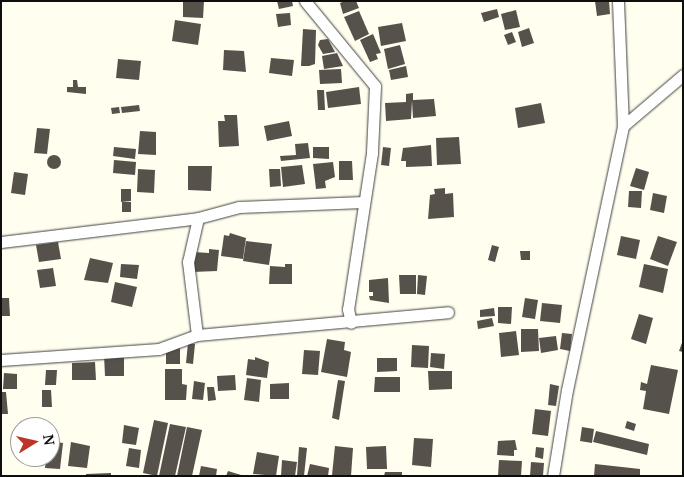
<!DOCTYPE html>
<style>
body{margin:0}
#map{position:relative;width:684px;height:477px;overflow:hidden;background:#fffeef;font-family:"Noto Serif",serif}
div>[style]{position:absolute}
.building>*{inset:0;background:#57514b}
.round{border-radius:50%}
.roads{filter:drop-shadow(0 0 1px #414141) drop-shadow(0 0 1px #414141)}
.street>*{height:11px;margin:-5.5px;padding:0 5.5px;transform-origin:5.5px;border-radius:5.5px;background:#fff}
span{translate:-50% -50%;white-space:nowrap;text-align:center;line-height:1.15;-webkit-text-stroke:5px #fff;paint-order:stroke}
.frame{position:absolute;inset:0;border:2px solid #0e0e0e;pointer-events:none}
.north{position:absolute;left:10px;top:417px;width:50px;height:50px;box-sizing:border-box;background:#fff;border:1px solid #9f9f9f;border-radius:50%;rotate:81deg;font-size:14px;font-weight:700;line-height:20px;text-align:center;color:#0e0e0e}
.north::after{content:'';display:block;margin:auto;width:18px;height:22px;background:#bc3528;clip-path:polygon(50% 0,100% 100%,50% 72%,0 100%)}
</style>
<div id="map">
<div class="building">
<div style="clip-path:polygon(183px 1px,204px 1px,203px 18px,183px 17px)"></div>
<div style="clip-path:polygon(277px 1px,292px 1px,293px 6px,279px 9px)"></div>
<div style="clip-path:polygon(345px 1px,356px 1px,359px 8px,343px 14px,340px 3px)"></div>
<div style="clip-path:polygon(595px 1px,609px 1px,610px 14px,597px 16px)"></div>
<div style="clip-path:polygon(497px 9px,499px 17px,484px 22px,481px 13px)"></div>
<div style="clip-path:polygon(516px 10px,520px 27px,505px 30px,501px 14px)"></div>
<div style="clip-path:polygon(359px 11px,369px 34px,355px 41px,344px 17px)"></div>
<div style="clip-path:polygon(290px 13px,291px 25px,278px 27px,276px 14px)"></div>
<div style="clip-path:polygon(175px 20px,201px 24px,198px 45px,172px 41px)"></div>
<div style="clip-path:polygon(402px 23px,406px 41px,381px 46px,378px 27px)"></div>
<div style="clip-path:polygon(529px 28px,534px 43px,522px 47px,518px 32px)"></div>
<div style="clip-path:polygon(303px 29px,316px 30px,315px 64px,309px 66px,301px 66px)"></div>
<div style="clip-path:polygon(512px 32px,516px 42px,508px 45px,504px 35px)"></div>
<div style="clip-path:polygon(373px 34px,381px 53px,376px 54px,378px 59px,370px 62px,360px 40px)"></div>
<div style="clip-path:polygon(328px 39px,335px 52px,323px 54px,318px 45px,320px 40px)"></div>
<div style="clip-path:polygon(400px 45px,405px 64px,388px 69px,384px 49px)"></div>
<div style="clip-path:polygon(224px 50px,244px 51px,246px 72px,223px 70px)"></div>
<div style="clip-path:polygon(337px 53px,343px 66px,324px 69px,322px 56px)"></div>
<div style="clip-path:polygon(271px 58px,294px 60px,292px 76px,269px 73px)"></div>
<div style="clip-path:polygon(118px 59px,141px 61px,139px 80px,116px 78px)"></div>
<div style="clip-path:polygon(406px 66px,408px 77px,391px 80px,389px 70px)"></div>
<div style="clip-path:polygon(341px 69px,342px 83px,320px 84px,319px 70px)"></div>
<div style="clip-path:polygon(73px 80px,77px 80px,78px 87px,86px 87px,86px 94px,67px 92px,67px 87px,73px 87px)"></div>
<div style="clip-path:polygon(359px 87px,361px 104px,328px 108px,326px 92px)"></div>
<div style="clip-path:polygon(317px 90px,324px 90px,325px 110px,318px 110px)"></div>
<div style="clip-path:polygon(413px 93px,413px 100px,434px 99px,436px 116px,413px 118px,412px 101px,411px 119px,386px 121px,385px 103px,406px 102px,406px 94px)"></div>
<div style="clip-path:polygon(541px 103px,545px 123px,518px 128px,515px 108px)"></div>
<div style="clip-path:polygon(139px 105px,140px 111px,122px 113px,121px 107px)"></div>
<div style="clip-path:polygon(119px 107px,120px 113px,112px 114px,111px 108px)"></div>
<div style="clip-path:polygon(224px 115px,237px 115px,239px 146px,219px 147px,218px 121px,225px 121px)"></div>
<div style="clip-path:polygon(289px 121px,292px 136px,267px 141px,264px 126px)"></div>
<div style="clip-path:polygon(37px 128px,50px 129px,47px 154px,34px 153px)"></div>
<div style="clip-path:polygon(140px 131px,156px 132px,156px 155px,138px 154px)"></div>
<div style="clip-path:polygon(459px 137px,461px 164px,437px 165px,436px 138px)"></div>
<div style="clip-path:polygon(308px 143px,310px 158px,281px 161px,280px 156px,296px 155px,295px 144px)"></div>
<div style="clip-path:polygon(431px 145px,432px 166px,406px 167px,406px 161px,401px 161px,403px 148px)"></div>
<div style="clip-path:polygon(114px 147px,136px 149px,135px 159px,113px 156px)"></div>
<div style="clip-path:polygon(313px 147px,329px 147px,329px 159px,313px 158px)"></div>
<div style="clip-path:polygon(383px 147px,391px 148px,389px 166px,381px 165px)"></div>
<div class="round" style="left:47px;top:155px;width:14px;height:14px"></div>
<div style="clip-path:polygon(114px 160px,136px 162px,135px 175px,113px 173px)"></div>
<div style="clip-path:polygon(339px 161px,352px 161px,353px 180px,339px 180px)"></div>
<div style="clip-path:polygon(333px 162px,335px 177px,325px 181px,326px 188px,316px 189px,313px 164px)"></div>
<div style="clip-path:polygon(302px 165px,305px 184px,283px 187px,281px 167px)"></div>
<div style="clip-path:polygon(188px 166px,212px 166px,211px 191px,188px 190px)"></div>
<div style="clip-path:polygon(636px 168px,649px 172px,644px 190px,630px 186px)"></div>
<div style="clip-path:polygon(138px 169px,155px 170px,154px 193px,137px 192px)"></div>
<div style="clip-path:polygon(269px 169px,280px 169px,281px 186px,270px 187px)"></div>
<div style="clip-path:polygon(14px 172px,28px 174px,25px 195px,11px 193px)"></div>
<div style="clip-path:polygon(445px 188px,445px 194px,453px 193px,454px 217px,428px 219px,430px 195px,435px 194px,434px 189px)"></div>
<div style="clip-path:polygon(121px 189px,131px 189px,131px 201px,121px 202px)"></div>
<div style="clip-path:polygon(629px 191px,642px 191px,641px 208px,628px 207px)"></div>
<div style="clip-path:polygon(653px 193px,667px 196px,664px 213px,650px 210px)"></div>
<div style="clip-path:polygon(122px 202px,131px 202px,131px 212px,122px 212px)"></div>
<div style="clip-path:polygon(230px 233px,246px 238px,243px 259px,221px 256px,224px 235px,229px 236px)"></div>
<div style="clip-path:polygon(621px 236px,640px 240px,636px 259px,617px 255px)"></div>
<div style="clip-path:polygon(658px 236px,677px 242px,668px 266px,650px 259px)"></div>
<div style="clip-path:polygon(246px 241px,272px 244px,269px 265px,243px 261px)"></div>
<div style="clip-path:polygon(58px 242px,61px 259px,39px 262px,36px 245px)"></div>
<div style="clip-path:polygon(492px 245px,499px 247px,495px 262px,488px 260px)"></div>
<div style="clip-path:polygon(209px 249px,219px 250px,217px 271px,192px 272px,194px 252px,209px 253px)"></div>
<div style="clip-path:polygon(520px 251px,530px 251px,530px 260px,521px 260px)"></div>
<div style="clip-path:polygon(90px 258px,113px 263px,108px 283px,84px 280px)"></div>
<div style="clip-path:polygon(121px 264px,139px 265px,137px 279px,120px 277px)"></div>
<div style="clip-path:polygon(285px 264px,292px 264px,292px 284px,269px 284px,270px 266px,285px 267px)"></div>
<div style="clip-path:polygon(644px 264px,668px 269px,663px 293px,639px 287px)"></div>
<div style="clip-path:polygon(53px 268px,56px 286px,40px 288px,37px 270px)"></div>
<div style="clip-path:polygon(399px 275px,416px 275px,416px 294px,400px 294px)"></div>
<div style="clip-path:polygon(418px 275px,427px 276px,425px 295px,417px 294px)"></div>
<div style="clip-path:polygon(388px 278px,389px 303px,370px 300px,369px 296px,373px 296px,373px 292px,369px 292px,369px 280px)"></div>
<div style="clip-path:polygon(115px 282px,137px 287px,132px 307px,111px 302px)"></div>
<div style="clip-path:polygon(1px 298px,9px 298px,10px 316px,1px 316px)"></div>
<div style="clip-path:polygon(525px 298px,538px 300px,535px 319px,522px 317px)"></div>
<div style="clip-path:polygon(542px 303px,562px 305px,560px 323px,540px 321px)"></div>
<div style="clip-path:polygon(498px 307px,512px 307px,511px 324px,498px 323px)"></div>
<div style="clip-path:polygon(494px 308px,495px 316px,480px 317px,480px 310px)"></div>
<div style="clip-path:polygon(639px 314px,653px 318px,646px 344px,631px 339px)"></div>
<div style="clip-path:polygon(492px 318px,494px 326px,478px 329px,477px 321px)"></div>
<div style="clip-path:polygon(521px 329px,538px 329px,539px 351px,521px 352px)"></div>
<div style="clip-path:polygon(516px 331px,519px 355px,501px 357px,499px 333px)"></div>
<div style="clip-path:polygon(562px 333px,572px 334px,570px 351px,560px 349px)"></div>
<div style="clip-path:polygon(556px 336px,558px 350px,541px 353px,539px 338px)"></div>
<div style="clip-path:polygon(327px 339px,345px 342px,344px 350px,351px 352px,347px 377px,321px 372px)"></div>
<div style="clip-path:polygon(683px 340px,683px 352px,679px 351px)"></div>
<div style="clip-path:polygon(188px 343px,195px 344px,193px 364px,186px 363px)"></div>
<div style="clip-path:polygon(412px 345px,429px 346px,428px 368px,411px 367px)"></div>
<div style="clip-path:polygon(180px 347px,180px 364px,166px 364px,166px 348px)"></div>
<div style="clip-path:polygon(304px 350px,320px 351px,318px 375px,302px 374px)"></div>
<div style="clip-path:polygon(431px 353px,445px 354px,444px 369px,430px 367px)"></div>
<div style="clip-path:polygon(124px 354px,124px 376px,105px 376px,104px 355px)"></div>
<div style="clip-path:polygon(255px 357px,269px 362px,267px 378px,246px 375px,248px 359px,255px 360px)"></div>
<div style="clip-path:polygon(377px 358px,397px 358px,397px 371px,377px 372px)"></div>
<div style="clip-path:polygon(95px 362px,96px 380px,72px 380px,72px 363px)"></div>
<div style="clip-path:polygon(651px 365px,678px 370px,669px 414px,643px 409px,646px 391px,640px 390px,641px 382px,647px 384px)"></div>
<div style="clip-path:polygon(165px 369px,182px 369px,182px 384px,187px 385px,186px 400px,165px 400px)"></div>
<div style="clip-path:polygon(46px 370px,57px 370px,56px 385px,45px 385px)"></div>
<div style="clip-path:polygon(428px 371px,452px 371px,452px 389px,429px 390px)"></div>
<div style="clip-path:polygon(4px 373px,17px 374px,17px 389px,3px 389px)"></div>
<div style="clip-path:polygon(235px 375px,236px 390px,218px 391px,217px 376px)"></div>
<div style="clip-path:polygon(375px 377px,400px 377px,400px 392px,374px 392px)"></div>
<div style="clip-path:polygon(247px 378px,261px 380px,259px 402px,244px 400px)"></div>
<div style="clip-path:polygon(338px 380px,345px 381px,339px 420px,332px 418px)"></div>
<div style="clip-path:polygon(194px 381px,205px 383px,203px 400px,192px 399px)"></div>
<div style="clip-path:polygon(289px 383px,289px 399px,270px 399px,270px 384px)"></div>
<div style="clip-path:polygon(550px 384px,559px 386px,556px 406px,548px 405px)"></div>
<div style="clip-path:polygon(207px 387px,214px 387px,216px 400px,208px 401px)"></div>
<div style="clip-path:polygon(42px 390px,51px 390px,52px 407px,42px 407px)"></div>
<div style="clip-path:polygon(1px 392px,6px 392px,8px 414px,1px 414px)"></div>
<div style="clip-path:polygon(535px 409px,551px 411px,548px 436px,532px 434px)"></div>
<div style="clip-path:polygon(154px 420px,168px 423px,157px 476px,143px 473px)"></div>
<div style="clip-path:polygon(627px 421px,636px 424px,634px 431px,625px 428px)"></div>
<div style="clip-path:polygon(170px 424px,186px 427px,175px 476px,159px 476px)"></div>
<div style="clip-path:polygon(124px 425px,139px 428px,136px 445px,122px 443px)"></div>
<div style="clip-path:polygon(187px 427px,202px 430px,192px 476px,177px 476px)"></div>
<div style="clip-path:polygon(582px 427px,594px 429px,592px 443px,580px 441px)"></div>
<div style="clip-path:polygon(20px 430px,20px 451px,15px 450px)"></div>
<div style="clip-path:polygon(596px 431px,649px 444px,647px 455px,593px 442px)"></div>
<div style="clip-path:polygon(414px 438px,433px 439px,431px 467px,412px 465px)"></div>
<div style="clip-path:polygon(515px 440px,517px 450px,514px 450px,514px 456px,497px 455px,498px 441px)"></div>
<div style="clip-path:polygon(50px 441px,63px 443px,60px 469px,45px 468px,46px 457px,50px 457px)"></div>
<div style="clip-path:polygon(71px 442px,90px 446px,87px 468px,68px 466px)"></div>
<div style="clip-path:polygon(335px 446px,353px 448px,351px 476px,332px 475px)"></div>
<div style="clip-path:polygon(386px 446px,387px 469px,367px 469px,366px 447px)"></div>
<div style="clip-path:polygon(299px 447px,307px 448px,304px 476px,297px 476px)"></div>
<div style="clip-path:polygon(536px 447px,544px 448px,543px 459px,535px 457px)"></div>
<div style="clip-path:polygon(129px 448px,141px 450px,139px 468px,126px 466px)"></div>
<div style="clip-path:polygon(257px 452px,279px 456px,276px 476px,253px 474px)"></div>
<div style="clip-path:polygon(282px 460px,297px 462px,295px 476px,281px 476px)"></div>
<div style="clip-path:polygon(499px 460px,522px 461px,521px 476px,498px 476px)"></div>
<div style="clip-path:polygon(531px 462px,544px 463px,543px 476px,530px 476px)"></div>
<div style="clip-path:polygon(310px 464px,329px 468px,328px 476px,307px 476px)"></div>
<div style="clip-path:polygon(595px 464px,640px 469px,640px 476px,594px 476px)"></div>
<div style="clip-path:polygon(201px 466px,217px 469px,216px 476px,199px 476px)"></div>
<div style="clip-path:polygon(228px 471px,241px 475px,241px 476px,226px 476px)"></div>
<div style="clip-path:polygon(385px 472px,402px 472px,402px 476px,384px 476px)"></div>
<div style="clip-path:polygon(111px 473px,111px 476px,86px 476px,86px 474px)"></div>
</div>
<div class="roads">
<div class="street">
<div style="left:305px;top:1px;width:110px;rotate:50.5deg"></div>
<div style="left:375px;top:86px;width:67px;rotate:92.6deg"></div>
<div style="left:372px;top:153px;width:158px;rotate:98.7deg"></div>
<div style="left:348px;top:309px;width:14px;rotate:78deg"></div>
<div style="left:623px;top:126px;width:79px;rotate:-40.4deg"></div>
<div style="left:1px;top:242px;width:198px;rotate:-6.9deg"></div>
<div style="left:198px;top:218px;width:42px;rotate:-15deg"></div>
<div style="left:239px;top:207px;width:124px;rotate:-2.3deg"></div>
<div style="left:197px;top:335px;width:74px;rotate:-97deg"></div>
<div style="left:188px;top:262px;width:45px;rotate:-77.2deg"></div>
<div style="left:1px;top:360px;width:158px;rotate:-4deg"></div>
<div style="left:159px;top:349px;width:40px;rotate:-20.2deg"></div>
<div style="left:197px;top:335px;width:252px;rotate:-5.2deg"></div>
<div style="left:553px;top:476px;width:87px;rotate:-80.8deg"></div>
<div style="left:567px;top:390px;width:270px;rotate:-78deg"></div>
<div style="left:623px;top:126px;width:125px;rotate:-92.3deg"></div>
</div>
</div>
<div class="frame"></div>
<div class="north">N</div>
</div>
